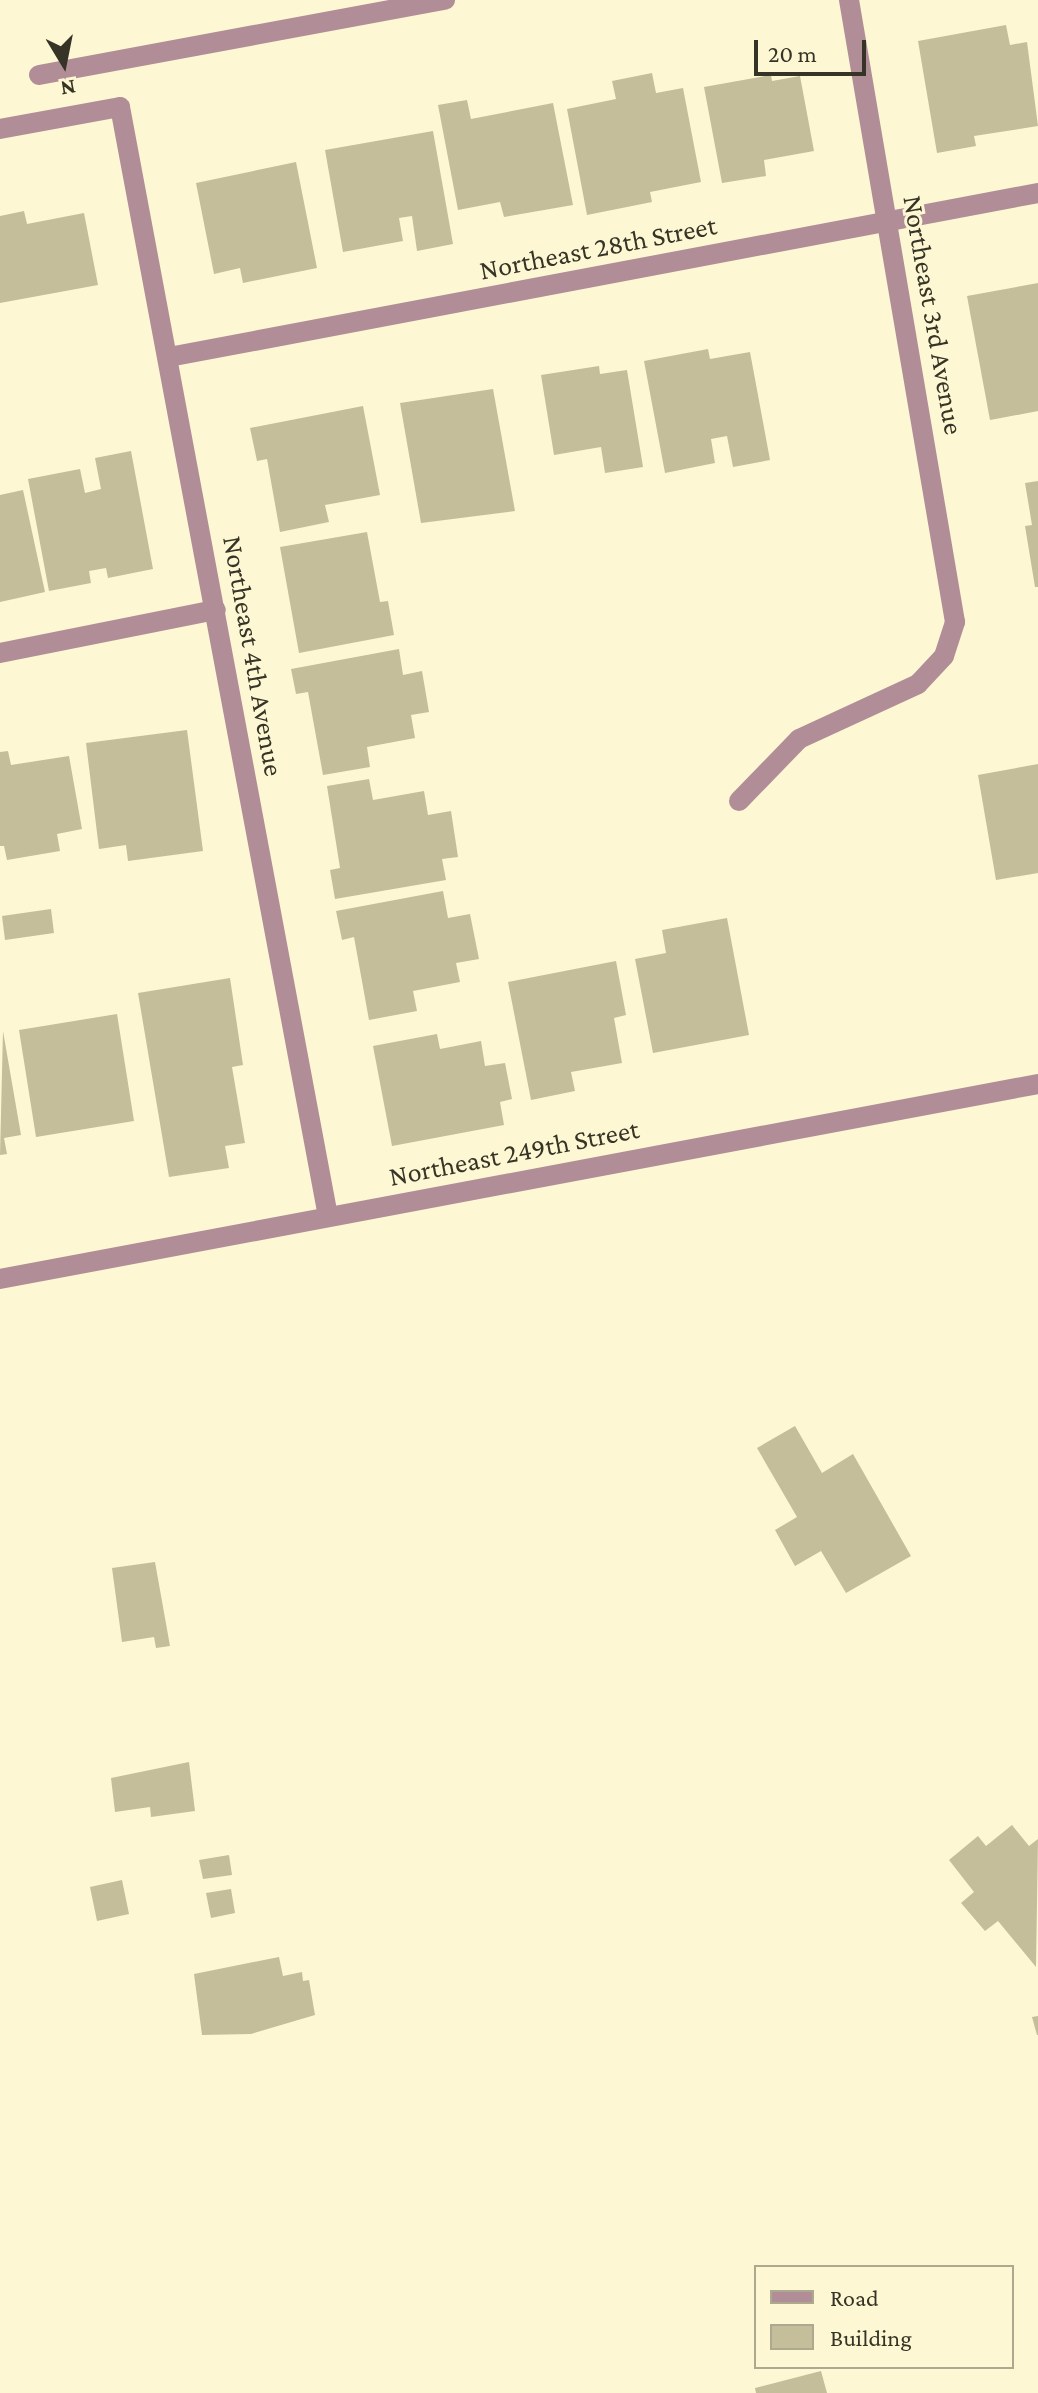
<!DOCTYPE html>
<style>
body{margin:0}
#map{position:relative;width:1038px;height:2393px;overflow:hidden;background:#fdf7d3;font-family:"Crimson Pro",serif}
div>[style]{position:absolute}
.building>*{inset:0;background:#c4be9b}
.minor>*{height:20px;margin:-10px;padding:0 10px;transform-origin:10px;border-radius:10px;background:#b18e97}
span{translate:-50% -50%;white-space:nowrap;text-align:center;line-height:1.15;-webkit-text-stroke:6px #fdf7d3;paint-order:stroke}
.street-label{font-size:28px;color:#363426}
.legend{position:absolute;left:754px;top:2265px;width:260px;height:104px;box-sizing:border-box;background:#fdf7d3;border:2px solid #ada98e;margin:0;padding:10px 14px;list-style:none;font-size:24px;color:#363426}
.legend li{display:flex;align-items:center;gap:16px;height:40px}
.legend b{width:40px;border:2px solid #ada98e}
.north{position:absolute;left:24px;top:24px;width:80px;height:80px;-webkit-text-stroke:6px #fdf7d3;paint-order:stroke;rotate:170deg;font-size:22px;font-weight:700;line-height:32px;text-align:center;color:#363426}
.north::after{content:'';display:block;margin:auto;width:28px;height:36px;background:#363426;clip-path:polygon(50% 0,100% 100%,50% 72%,0 100%)}
.scale{position:absolute;left:754px;top:40px;width:112px;height:36px;box-sizing:border-box;border:4px solid #363426;border-top:0;padding-left:10px;font-size:24px;line-height:28px;white-space:nowrap;color:#363426;-webkit-text-stroke:6px #fdf7d3;paint-order:stroke}
</style>
<div id="map">
<div class="building">
<div style="clip-path:polygon(1006px 25px,1010px 45px,1027px 42px,1038px 126px,974px 136px,976px 146px,937px 153px,918px 41px)"></div>
<div style="clip-path:polygon(652px 73px,656px 93px,683px 88px,701px 182px,650px 192px,652px 202px,587px 215px,567px 109px,616px 99px,612px 81px)"></div>
<div style="clip-path:polygon(771px 75px,772px 81px,800px 76px,814px 151px,764px 160px,766px 176px,722px 183px,704px 87px)"></div>
<div style="clip-path:polygon(467px 100px,471px 119px,553px 103px,573px 205px,504px 217px,500px 202px,458px 210px,438px 105px)"></div>
<div style="clip-path:polygon(433px 131px,453px 244px,417px 251px,412px 216px,399px 218px,403px 241px,343px 252px,325px 150px)"></div>
<div style="clip-path:polygon(296px 162px,317px 268px,243px 283px,240px 268px,214px 274px,196px 183px)"></div>
<div style="clip-path:polygon(24px 211px,27px 224px,84px 213px,98px 285px,0 303px,0 216px)"></div>
<div style="clip-path:polygon(1038px 283px,1038px 411px,990px 420px,967px 296px)"></div>
<div style="clip-path:polygon(708px 349px,710px 359px,750px 352px,770px 460px,733px 467px,727px 436px,711px 439px,715px 463px,665px 473px,644px 361px)"></div>
<div style="clip-path:polygon(599px 366px,600px 374px,627px 370px,643px 467px,605px 473px,601px 447px,554px 455px,541px 375px)"></div>
<div style="clip-path:polygon(493px 389px,515px 511px,421px 523px,400px 403px)"></div>
<div style="clip-path:polygon(363px 406px,380px 495px,325px 505px,329px 522px,280px 532px,267px 459px,257px 461px,250px 428px)"></div>
<div style="clip-path:polygon(131px 451px,153px 569px,108px 578px,106px 568px,89px 571px,91px 583px,49px 591px,28px 479px,80px 469px,85px 493px,101px 489px,95px 458px)"></div>
<div style="clip-path:polygon(1038px 481px,1038px 587px,1035px 587px,1025px 526px,1032px 525px,1025px 483px)"></div>
<div style="clip-path:polygon(23px 490px,45px 592px,0 602px,0 495px)"></div>
<div style="clip-path:polygon(367px 532px,380px 602px,388px 601px,394px 635px,299px 653px,280px 547px)"></div>
<div style="clip-path:polygon(399px 649px,403px 675px,422px 671px,429px 712px,411px 715px,415px 738px,367px 747px,370px 767px,323px 775px,308px 692px,296px 694px,291px 669px)"></div>
<div style="clip-path:polygon(187px 730px,203px 851px,128px 861px,126px 845px,99px 849px,86px 743px)"></div>
<div style="clip-path:polygon(8px 751px,11px 765px,69px 756px,82px 829px,57px 834px,60px 851px,7px 860px,4px 846px,0 846px,0 752px)"></div>
<div style="clip-path:polygon(1038px 764px,1038px 873px,996px 880px,978px 775px)"></div>
<div style="clip-path:polygon(369px 779px,373px 800px,424px 791px,428px 815px,451px 811px,458px 857px,442px 859px,446px 880px,335px 899px,330px 870px,340px 868px,327px 786px)"></div>
<div style="clip-path:polygon(443px 891px,448px 918px,470px 914px,479px 959px,456px 963px,460px 982px,413px 991px,417px 1011px,369px 1020px,354px 937px,342px 940px,336px 911px)"></div>
<div style="clip-path:polygon(51px 909px,54px 933px,5px 940px,2px 916px)"></div>
<div style="clip-path:polygon(727px 918px,749px 1035px,653px 1053px,635px 959px,666px 953px,662px 930px)"></div>
<div style="clip-path:polygon(616px 961px,626px 1015px,614px 1018px,622px 1063px,571px 1072px,575px 1091px,531px 1100px,508px 982px)"></div>
<div style="clip-path:polygon(230px 978px,243px 1065px,232px 1067px,245px 1143px,225px 1146px,229px 1168px,169px 1177px,138px 993px)"></div>
<div style="clip-path:polygon(117px 1014px,134px 1121px,36px 1137px,19px 1030px)"></div>
<div style="clip-path:polygon(3px 1031px,21px 1135px,4px 1138px,7px 1154px,0 1155px)"></div>
<div style="clip-path:polygon(437px 1034px,440px 1049px,481px 1041px,485px 1066px,505px 1063px,512px 1099px,500px 1102px,504px 1125px,392px 1146px,373px 1046px)"></div>
<div style="clip-path:polygon(795px 1426px,822px 1473px,853px 1454px,911px 1556px,846px 1593px,821px 1551px,795px 1566px,775px 1530px,797px 1517px,757px 1448px)"></div>
<div style="clip-path:polygon(155px 1562px,170px 1646px,156px 1648px,154px 1637px,122px 1642px,112px 1568px)"></div>
<div style="clip-path:polygon(189px 1762px,195px 1811px,151px 1817px,150px 1807px,115px 1812px,111px 1778px)"></div>
<div style="clip-path:polygon(1012px 1825px,1029px 1846px,1038px 1839px,1036px 1967px,998px 1921px,985px 1931px,961px 1903px,974px 1892px,949px 1860px,978px 1836px,986px 1846px)"></div>
<div style="clip-path:polygon(229px 1855px,232px 1875px,203px 1879px,199px 1860px)"></div>
<div style="clip-path:polygon(122px 1880px,129px 1914px,97px 1921px,90px 1887px)"></div>
<div style="clip-path:polygon(231px 1889px,235px 1913px,211px 1918px,206px 1893px)"></div>
<div style="clip-path:polygon(279px 1957px,283px 1976px,302px 1972px,303px 1981px,309px 1980px,315px 2015px,251px 2034px,202px 2035px,194px 1974px)"></div>
<div style="clip-path:polygon(1038px 2016px,1038px 2035px,1037px 2035px,1032px 2017px)"></div>
<div style="clip-path:polygon(821px 2371px,827px 2393px,756px 2393px,755px 2388px)"></div>
</div>
<div class="minor">
<div style="left:39px;top:75px;width:413px;rotate:-10.5deg"></div>
<div style="left:0;top:129px;width:122px;rotate:-10.4deg"></div>
<div style="left:120px;top:107px;width:1128px;rotate:79.38deg"></div>
<div style="left:169px;top:357px;width:884px;rotate:-10.69deg"></div>
<div style="left:0;top:653px;width:220px;rotate:-11.3deg"></div>
<div style="left:739px;top:801px;width:86px;rotate:-45.9deg"></div>
<div style="left:799px;top:739px;width:131px;rotate:-24.8deg"></div>
<div style="left:918px;top:684px;width:38px;rotate:-47deg"></div>
<div style="left:944px;top:656px;width:36px;rotate:-72deg"></div>
<div style="left:955px;top:622px;width:631px;rotate:-99.67deg"></div>
<div style="left:0;top:1279px;width:1056px;rotate:-10.64deg"></div>
</div>
<div class="street-label">
<span style="left:598px;top:248px;rotate:-11deg">Northeast 28th Street</span>
<span style="left:933px;top:315px;rotate:80deg">Northeast 3rd Avenue</span>
<span style="left:253px;top:656px;rotate:80deg">Northeast 4th Avenue</span>
<span style="left:514px;top:1153px;rotate:-11deg">Northeast 249th Street</span>
</div>
<ul class="legend">
<li><b style="height:10px;background:#b18e97"></b>Road</li>
<li><b style="height:22px;background:#c4be9b"></b>Building</li>
</ul>
<div class="north">N</div>
<div class="scale">20 m</div>
</div>
